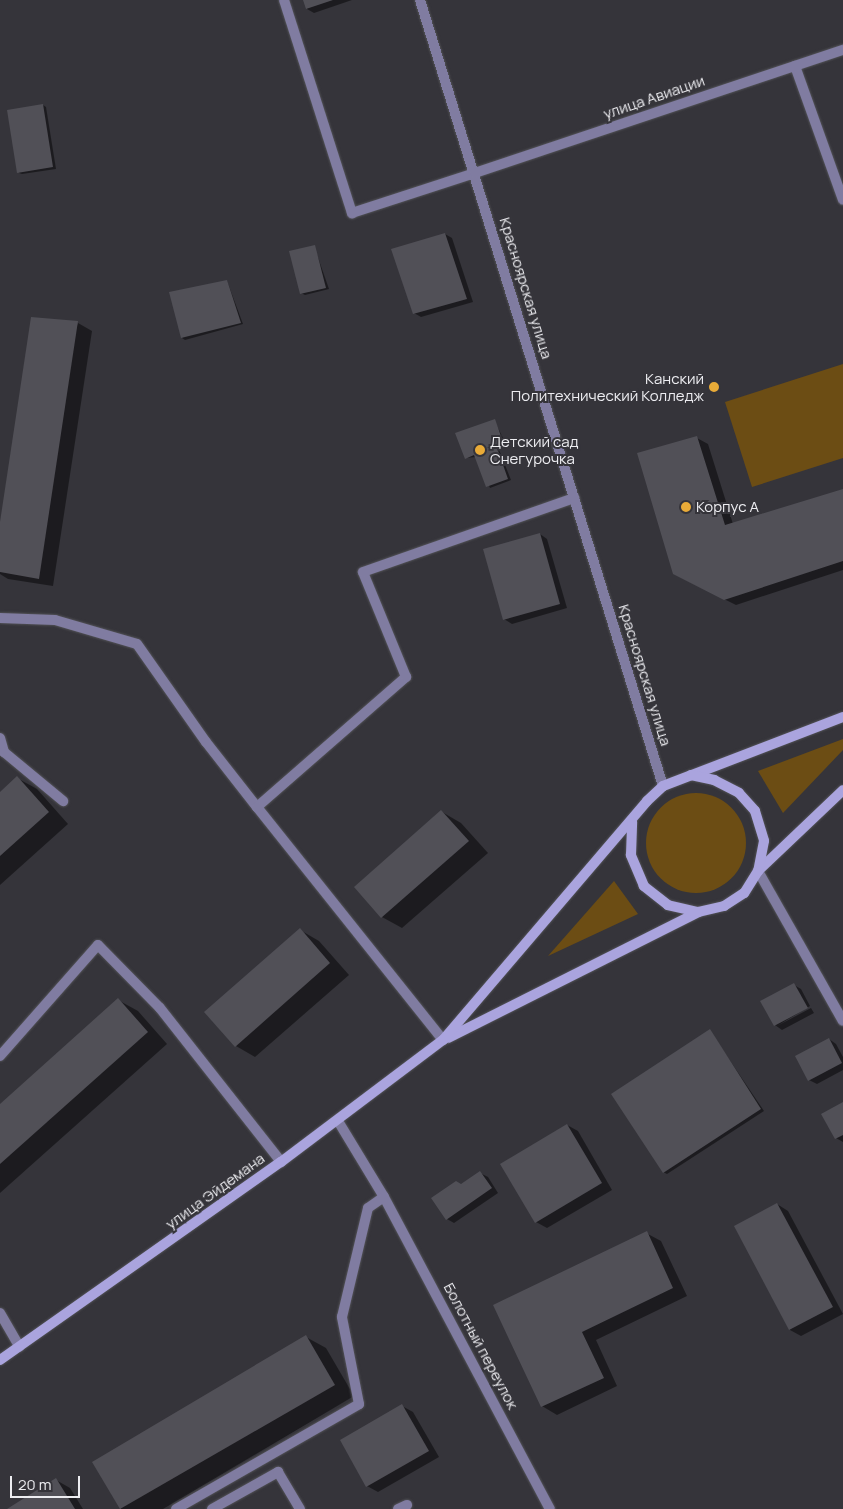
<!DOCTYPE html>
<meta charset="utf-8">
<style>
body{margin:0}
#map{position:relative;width:843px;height:1509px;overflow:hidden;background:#35343a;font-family:Manrope,sans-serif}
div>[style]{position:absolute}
.green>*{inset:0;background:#6c4d14}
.round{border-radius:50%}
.shadow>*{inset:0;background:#0007}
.building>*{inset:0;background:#515057}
.roads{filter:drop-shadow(0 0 1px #525257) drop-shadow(0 0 1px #525257)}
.lane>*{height:10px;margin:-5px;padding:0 5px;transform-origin:5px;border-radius:5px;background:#807ca1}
.street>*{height:10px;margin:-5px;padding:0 5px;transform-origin:5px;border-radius:5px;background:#807ca1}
.secondary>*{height:10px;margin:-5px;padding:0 5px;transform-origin:5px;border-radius:5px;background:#aaa4de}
.dots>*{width:14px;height:14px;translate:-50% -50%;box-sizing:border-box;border:2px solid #35343a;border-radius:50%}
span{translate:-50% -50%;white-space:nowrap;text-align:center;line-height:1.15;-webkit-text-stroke:4px #35343a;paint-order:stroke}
.street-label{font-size:15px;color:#ededf1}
.poi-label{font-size:15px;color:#ededf1}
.right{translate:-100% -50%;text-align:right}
.left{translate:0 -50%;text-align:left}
.scale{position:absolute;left:10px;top:1476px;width:70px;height:22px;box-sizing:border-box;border:2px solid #ededf1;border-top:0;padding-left:6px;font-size:15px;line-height:18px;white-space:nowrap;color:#ededf1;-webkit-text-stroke:4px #35343a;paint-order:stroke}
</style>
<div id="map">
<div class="green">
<div style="clip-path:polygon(843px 364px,843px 458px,752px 487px,725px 402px)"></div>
<div style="clip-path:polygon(843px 739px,843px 750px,783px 813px,758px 771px)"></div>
<div class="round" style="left:646px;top:793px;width:100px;height:100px"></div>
<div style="clip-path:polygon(614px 881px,638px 914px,548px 956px)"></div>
</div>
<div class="shadow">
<div style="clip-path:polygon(304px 0,352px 0,314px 13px,307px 9px)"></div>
<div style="clip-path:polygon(43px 105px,46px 107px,56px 169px,22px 174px,19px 173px)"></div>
<div style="clip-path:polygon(445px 234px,452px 238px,473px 302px,421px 317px,414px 313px)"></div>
<div style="clip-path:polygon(314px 246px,329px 289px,305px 295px,301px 293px)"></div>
<div style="clip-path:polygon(227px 281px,243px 324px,185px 340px,182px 338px)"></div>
<div style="clip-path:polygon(78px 323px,92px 331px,53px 586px,8px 579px,0 574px,0 530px)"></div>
<div style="clip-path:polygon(494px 420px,506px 444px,498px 447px,511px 480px,490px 488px,476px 457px,466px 458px)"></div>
<div style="clip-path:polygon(697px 438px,708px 444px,733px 524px,843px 490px,843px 570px,736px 605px,686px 580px)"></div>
<div style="clip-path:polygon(540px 534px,547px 539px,567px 608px,512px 624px,504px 619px)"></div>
<div style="clip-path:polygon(17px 778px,37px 789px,68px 824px,0 885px,0 793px)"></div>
<div style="clip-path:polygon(442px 812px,461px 823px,488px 853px,402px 928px,382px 917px)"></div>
<div style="clip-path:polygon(300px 930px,319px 941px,349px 975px,255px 1057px,236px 1046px)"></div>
<div style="clip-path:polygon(794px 985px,801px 989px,810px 1006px,777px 1026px,811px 1008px,814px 1013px,782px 1030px,775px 1025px)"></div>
<div style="clip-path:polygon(118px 1000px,138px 1011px,167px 1044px,0 1193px,0 1106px)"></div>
<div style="clip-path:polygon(710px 1031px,764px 1111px,667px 1174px,663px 1172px)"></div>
<div style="clip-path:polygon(829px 1039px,836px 1044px,843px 1057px,843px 1070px,817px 1084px,809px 1080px)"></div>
<div style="clip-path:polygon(843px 1104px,843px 1142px,836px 1138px)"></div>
<div style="clip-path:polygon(567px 1125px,578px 1131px,612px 1190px,547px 1228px,536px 1222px)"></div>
<div style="clip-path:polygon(480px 1173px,488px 1177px,498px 1193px,454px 1223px,447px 1219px,462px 1186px)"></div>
<div style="clip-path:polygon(777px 1204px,788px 1211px,843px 1314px,801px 1336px,790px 1330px,736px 1226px)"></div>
<div style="clip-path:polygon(646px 1233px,661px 1241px,687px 1296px,596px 1340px,617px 1386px,557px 1415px,542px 1406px,494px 1306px)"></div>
<div style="clip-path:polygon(306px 1337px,326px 1348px,354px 1396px,163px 1509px,121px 1509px,94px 1462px)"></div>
<div style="clip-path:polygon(402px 1406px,413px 1412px,439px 1457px,378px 1492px,367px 1486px)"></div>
<div style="clip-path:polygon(56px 1480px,70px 1488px,83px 1509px,9px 1509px)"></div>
</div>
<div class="building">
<div style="clip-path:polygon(303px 0,333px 0,306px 9px)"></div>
<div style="clip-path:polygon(43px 104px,53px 167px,17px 173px,7px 110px)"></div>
<div style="clip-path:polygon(445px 233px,467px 299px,413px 314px,391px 249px)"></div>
<div style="clip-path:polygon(315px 245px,326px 288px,300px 294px,289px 251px)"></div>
<div style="clip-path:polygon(227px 280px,241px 323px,181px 338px,169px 292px)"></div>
<div style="clip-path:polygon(31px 317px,78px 321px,39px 579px,0 572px,0 522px)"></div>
<div style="clip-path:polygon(495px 419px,503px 442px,496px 445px,508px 479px,486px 487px,474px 455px,465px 459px,455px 433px)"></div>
<div style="clip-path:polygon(697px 436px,725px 525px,843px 489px,843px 561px,724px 600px,673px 574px,637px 453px)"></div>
<div style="clip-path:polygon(540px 533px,560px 604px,503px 620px,483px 549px)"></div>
<div style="clip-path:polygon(17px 776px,49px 812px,0 856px,0 792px)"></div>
<div style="clip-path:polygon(441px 810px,469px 841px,381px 918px,354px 887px)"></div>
<div style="clip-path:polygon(300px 928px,330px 963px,235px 1047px,204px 1012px)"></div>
<div style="clip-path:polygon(794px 983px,808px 1008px,774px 1026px,760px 1001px)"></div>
<div style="clip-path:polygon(118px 998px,148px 1032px,0 1164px,0 1104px)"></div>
<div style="clip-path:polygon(710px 1029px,761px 1109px,663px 1173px,611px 1094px)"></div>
<div style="clip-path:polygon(829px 1038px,842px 1063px,808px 1081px,795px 1056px)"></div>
<div style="clip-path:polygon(843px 1102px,843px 1135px,835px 1139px,821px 1114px)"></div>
<div style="clip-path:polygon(567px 1124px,602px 1183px,535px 1223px,500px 1164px)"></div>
<div style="clip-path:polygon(480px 1171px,492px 1188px,446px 1220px,431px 1198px,456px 1181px,461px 1184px)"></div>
<div style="clip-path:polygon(777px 1203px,833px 1307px,789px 1330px,734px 1226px)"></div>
<div style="clip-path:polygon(647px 1231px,673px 1288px,582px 1332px,604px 1378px,541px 1407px,493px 1305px)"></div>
<div style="clip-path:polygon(306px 1335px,335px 1385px,120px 1509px,92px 1462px)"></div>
<div style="clip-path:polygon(402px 1404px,429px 1451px,366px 1487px,340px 1440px)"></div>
<div style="clip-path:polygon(56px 1478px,75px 1509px,7px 1509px)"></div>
</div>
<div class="roads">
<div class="lane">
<div style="left:284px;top:0;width:224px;rotate:72.3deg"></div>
<div style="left:352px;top:213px;width:129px;rotate:-18deg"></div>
<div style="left:795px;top:66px;width:142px;rotate:70.3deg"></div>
<div style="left:0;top:618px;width:55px;rotate:2.1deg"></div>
<div style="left:55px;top:620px;width:85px;rotate:16.3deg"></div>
<div style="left:137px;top:644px;width:120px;rotate:54.9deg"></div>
<div style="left:206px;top:742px;width:83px;rotate:51.9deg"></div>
<div style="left:257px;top:807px;width:198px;rotate:-41.1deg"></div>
<div style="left:406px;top:677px;width:113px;rotate:-112.3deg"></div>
<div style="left:363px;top:572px;width:224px;rotate:-19.3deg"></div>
<div style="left:0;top:738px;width:15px;rotate:74deg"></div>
<div style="left:4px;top:752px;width:77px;rotate:39.7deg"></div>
<div style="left:0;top:1056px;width:148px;rotate:-48.6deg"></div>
<div style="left:98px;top:945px;width:88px;rotate:45.5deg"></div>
<div style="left:160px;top:1008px;width:196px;rotate:51.8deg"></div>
<div style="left:0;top:1313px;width:39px;rotate:60deg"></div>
<div style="left:176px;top:1509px;width:211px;rotate:-29.8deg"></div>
<div style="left:359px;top:1404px;width:89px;rotate:-101.1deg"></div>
<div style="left:342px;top:1317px;width:112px;rotate:-76.6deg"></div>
<div style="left:368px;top:1208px;width:19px;rotate:-35deg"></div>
<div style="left:212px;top:1509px;width:76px;rotate:-29.3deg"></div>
<div style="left:278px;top:1472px;width:43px;rotate:59.3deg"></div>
<div style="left:398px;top:1509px;width:10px;rotate:-24deg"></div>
</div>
<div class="street">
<div style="left:420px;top:0;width:823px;rotate:72.82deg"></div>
<div style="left:475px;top:173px;width:388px;rotate:-18.5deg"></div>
<div style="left:257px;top:807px;width:298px;rotate:51.4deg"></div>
<div style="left:758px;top:871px;width:172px;rotate:60.5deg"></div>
<div style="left:338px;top:1121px;width:89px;rotate:58.8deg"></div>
<div style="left:384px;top:1197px;width:353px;rotate:62deg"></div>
</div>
<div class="secondary">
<div style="left:692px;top:775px;width:162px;rotate:-21deg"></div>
<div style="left:758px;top:871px;width:117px;rotate:-43.6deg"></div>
<div style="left:448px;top:1038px;width:280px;rotate:-26.7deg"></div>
<div style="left:0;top:1360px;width:344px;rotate:-35.2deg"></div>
<div style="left:281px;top:1162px;width:203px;rotate:-37deg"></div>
<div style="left:443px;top:1040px;width:314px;rotate:-49.5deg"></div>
<div style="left:647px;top:801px;width:22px;rotate:-43deg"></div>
<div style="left:663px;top:786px;width:30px;rotate:-21deg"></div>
<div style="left:691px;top:775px;width:24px;rotate:12deg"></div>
<div style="left:714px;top:780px;width:28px;rotate:27deg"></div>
<div style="left:739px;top:793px;width:24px;rotate:48deg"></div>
<div style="left:755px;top:811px;width:31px;rotate:73deg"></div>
<div style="left:764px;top:841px;width:31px;rotate:101deg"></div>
<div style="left:758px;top:871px;width:26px;rotate:122deg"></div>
<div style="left:744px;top:893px;width:24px;rotate:147deg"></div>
<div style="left:724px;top:906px;width:27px;rotate:167deg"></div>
<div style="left:698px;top:912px;width:31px;rotate:-167deg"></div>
<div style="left:668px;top:905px;width:31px;rotate:-142deg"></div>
<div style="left:644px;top:886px;width:34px;rotate:-113deg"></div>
<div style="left:631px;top:855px;width:33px;rotate:-88deg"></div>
</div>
</div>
<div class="dots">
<div style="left:714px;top:387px;background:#e9ab38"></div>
<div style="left:480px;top:450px;background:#e9ab38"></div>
<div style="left:686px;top:507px;background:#e9ab38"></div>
</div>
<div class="street-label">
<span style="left:654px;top:97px;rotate:-19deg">улица Авиации</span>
<span style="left:526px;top:288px;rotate:73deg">Красноярская улица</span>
<span style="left:645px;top:675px;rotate:73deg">Красноярская улица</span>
<span style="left:215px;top:1191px;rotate:-36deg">улица Эйдемана</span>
<span style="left:481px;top:1346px;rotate:62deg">Болотный переулок</span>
</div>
<div class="poi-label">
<span class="right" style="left:704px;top:387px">Канский<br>Политехнический Колледж</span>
<span class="left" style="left:490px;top:450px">Детский сад<br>Снегурочка</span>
<span class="left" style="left:696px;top:507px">Корпус А</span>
</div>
<div class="scale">20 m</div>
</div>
